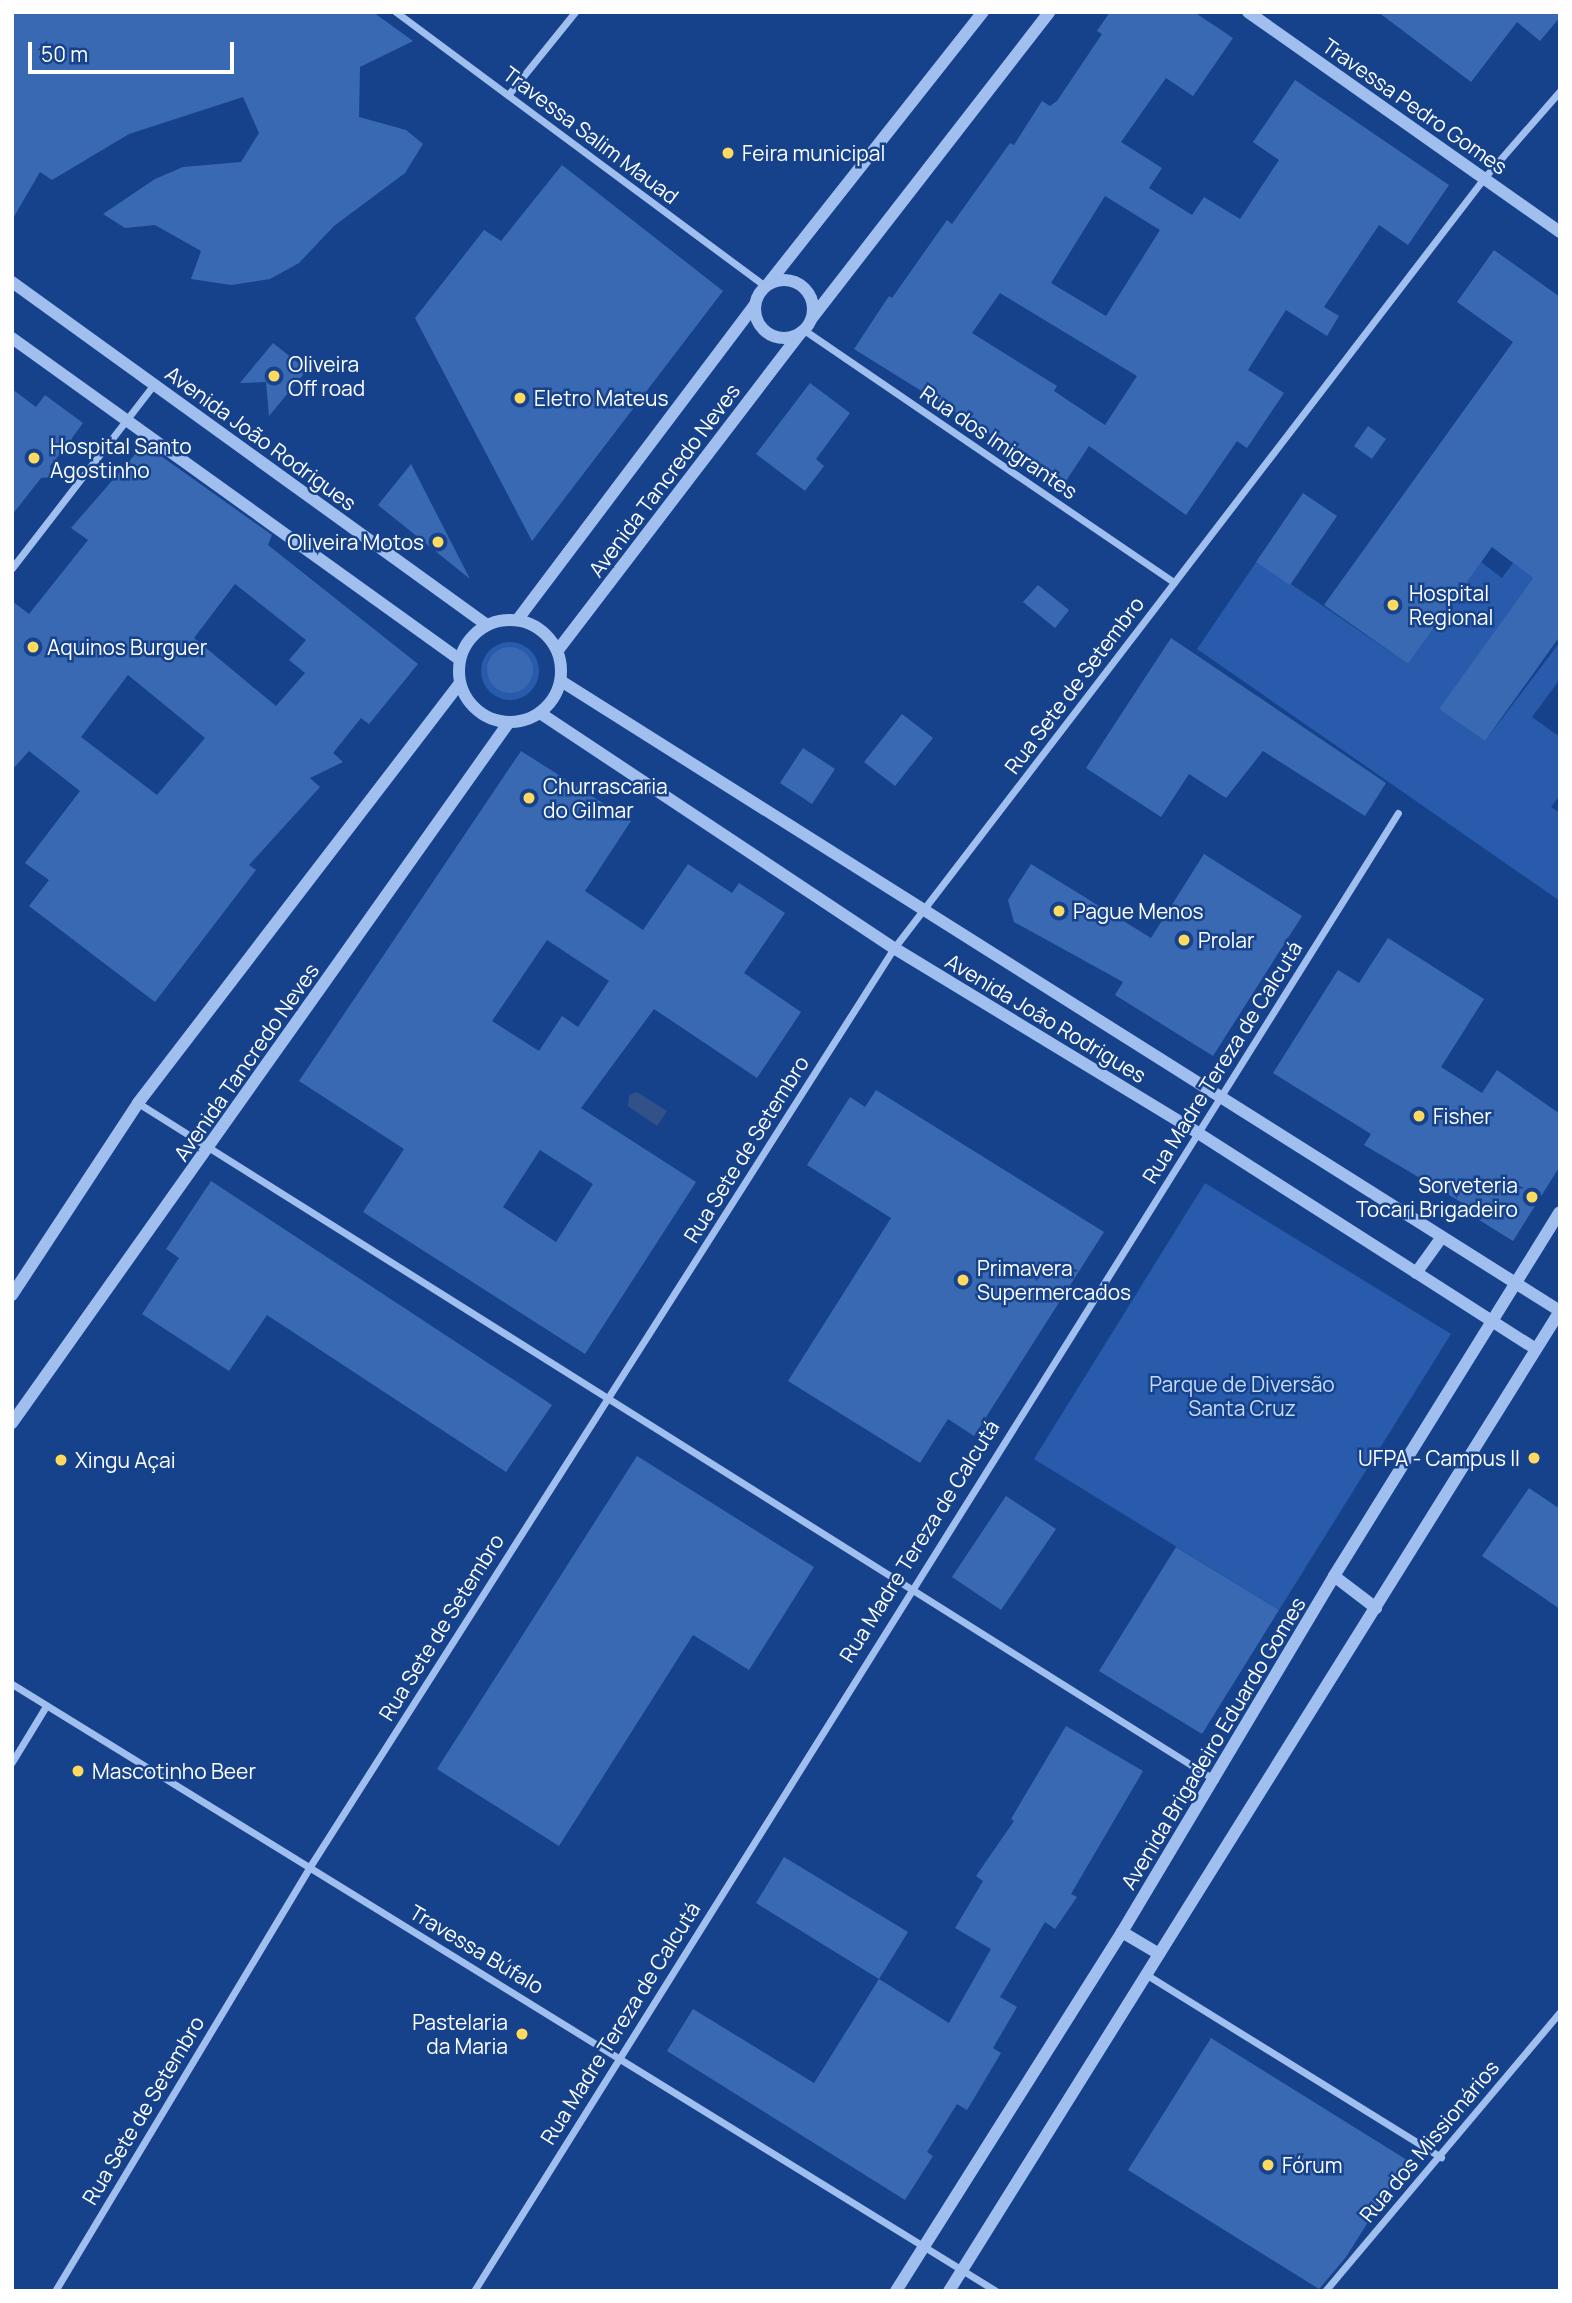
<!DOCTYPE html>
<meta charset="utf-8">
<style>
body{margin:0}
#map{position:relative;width:1572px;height:2303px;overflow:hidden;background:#16428c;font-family:Manrope,sans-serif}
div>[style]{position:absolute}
.green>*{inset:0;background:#285bab}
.round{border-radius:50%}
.water>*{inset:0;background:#315188}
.building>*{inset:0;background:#3a69b3}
.minor>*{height:7px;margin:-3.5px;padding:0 3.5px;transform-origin:3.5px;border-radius:3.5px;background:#a0bfef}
.tertiary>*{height:12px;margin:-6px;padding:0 6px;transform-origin:6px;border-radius:6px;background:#a0bfef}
.tertiary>.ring{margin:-6px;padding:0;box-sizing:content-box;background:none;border:12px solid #a0bfef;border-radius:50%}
.dots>*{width:19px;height:19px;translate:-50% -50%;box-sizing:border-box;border:4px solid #16428c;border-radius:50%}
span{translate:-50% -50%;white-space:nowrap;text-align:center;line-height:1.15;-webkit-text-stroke:5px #16428c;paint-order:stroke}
.street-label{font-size:21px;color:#fff}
.poi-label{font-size:21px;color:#fff}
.left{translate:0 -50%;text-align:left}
.right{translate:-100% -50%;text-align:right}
.park-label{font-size:21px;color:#c6dbfb}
.frame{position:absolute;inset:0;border:14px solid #fff;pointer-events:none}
.scale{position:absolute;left:28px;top:42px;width:206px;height:32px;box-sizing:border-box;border:4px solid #fff;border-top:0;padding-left:9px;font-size:21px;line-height:24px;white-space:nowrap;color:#fff;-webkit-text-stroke:5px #16428c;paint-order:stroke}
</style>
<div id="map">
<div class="green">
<div style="clip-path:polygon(1257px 561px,1408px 664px,1481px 562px,1502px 578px,1513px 563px,1533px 578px,1440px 709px,1485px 741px,1560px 642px,1560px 679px,1532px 717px,1560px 737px,1560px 795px,1551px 807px,1560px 813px,1560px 901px,1197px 649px)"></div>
<div class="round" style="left:481px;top:642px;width:58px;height:58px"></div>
<div style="clip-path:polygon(1205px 1183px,1451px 1334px,1279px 1610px,1034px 1459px)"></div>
</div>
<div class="water">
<div style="clip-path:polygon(637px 1092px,667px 1111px,657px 1126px,628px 1106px,629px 1095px)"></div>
</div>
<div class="building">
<div style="clip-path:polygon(12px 12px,373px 12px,413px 41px,360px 67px,359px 117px,406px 130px,423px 144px,405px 173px,334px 226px,299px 263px,270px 279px,231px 285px,191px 279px,201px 251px,155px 225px,125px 228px,103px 214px,155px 179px,183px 167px,241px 162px,259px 133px,243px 97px,129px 134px,52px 180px,40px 172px,12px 220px)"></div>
<div style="clip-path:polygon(evenodd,1110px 12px,1194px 12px,1233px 38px,1193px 96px,1166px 78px,1121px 142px,1162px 168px,1149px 188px,1192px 215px,1204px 197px,1240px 219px,1279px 160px,1253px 142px,1295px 80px,1449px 185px,1408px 245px,1379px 225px,1324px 307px,1339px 316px,1327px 336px,1286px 310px,1248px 370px,1284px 393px,1247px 448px,1237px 441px,1186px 515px,1089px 446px,1066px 481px,854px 349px,889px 296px,892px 298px,947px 220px,952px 224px,1010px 143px,1014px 145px,1042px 101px,1050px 106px,1057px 101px,1102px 34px,1097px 31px,1110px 12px,1105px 196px,1160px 230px,1106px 316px,1051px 283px,1105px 196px,1110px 12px,1000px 293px,1137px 376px,1105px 425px,1054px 391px,1057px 386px,972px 333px,1000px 293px)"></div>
<div style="clip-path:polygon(1378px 12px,1560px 12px,1560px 17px,1540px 41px,1517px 22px,1471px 82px)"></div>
<div style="clip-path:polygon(562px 165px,723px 291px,532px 541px,415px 318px,484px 230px,501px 241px)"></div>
<div style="clip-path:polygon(1494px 250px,1560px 297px,1560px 636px,1485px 741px,1439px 709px,1533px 578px,1492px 547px,1408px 664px,1324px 605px,1513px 342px,1457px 302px)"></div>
<div style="clip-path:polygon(273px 343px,307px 370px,269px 416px,266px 382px,240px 383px)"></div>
<div style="clip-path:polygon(810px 383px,850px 413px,816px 459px,824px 466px,805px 491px,756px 454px)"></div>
<div style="clip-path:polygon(12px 389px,36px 407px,45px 395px,83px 423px,72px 438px,73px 449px,63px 450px,50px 466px,51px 477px,41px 478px,12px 515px)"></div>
<div style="clip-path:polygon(1368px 426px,1386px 439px,1372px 459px,1354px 446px)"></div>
<div style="clip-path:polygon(evenodd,144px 444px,272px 535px,268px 545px,418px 664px,369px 724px,361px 718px,333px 753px,343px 762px,310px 778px,320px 787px,249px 865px,256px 870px,155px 1002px,29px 906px,49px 880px,25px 863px,80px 791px,29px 751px,12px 770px,12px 601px,29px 614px,88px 540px,71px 528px,144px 444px,235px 584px,306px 640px,289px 660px,305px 673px,276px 706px,194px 638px,235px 584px,144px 444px,128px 675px,205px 738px,157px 795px,81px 737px,128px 675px)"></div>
<div style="clip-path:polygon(411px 464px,470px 579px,378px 505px)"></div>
<div style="clip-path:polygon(1303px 493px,1337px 516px,1290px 585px,1256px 562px)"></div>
<div style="clip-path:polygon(1038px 585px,1069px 610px,1055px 628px,1023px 602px)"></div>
<div style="clip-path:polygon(1171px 638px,1386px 783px,1365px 816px,1263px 751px,1226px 798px,1189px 774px,1161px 817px,1086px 768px)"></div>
<div class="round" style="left:487px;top:647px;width:46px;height:46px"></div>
<div style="clip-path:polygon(902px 714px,933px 738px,895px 786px,864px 762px)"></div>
<div style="clip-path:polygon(803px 748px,835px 769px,812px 804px,780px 783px)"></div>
<div style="clip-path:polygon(evenodd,521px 751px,631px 821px,585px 891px,643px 930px,688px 864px,732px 893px,739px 883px,785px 913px,744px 973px,801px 1012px,757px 1078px,654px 1009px,581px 1108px,696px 1182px,585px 1354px,363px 1212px,404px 1149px,299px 1081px,521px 751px,547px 940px,609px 981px,578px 1027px,562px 1016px,539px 1051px,492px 1021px,547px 940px,521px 751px,540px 1150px,593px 1184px,556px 1242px,503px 1207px,540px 1150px)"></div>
<div style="clip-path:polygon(1204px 854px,1302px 916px,1213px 1056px,1115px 995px,1123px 982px,1014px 922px,1008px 900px,1031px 864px,1151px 938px)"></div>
<div style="clip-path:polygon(1388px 938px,1484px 999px,1441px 1067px,1482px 1093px,1497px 1070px,1560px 1114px,1560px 1166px,1513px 1241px,1468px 1213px,1471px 1208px,1364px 1145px,1371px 1134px,1273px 1073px,1338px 970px,1359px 983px)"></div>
<div style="clip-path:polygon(876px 1090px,1104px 1232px,974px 1436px,948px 1419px,920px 1463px,788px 1381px,891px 1218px,807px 1165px,850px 1097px,865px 1107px)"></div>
<div style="clip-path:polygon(211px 1181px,552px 1405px,506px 1472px,267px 1315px,229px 1371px,142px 1314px,179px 1258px,166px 1249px)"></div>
<div style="clip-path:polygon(637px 1456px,814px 1567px,749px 1670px,693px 1635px,559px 1846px,437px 1769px)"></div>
<div style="clip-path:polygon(1529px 1488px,1560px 1509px,1560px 1609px,1482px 1556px)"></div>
<div style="clip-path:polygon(1006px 1496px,1056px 1529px,1001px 1610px,952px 1577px)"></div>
<div style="clip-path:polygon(1176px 1547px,1279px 1610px,1202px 1734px,1099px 1671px)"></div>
<div style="clip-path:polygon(1066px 1726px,1143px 1771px,1071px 1894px,1077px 1897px,1055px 1929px,1045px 1922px,1000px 1997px,1017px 2007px,993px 2048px,1001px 2053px,967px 2110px,957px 2104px,927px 2152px,933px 2156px,905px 2200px,667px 2051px,693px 2009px,814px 2083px,879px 1979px,949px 2023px,991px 1949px,955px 1928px,983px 1881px,976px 1876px,1014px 1821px,1011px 1819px)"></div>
<div style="clip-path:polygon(784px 1857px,908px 1932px,879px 1979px,756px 1903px)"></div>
<div style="clip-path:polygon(1211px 2038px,1407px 2160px,1346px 2257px,1319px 2289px,1128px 2170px)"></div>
</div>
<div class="minor">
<div style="left:396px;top:12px;width:460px;rotate:36.6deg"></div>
<div style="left:508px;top:95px;width:107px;rotate:-51.1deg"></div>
<div style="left:804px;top:330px;width:448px;rotate:34.3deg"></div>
<div style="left:12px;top:568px;width:232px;rotate:-52.3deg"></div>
<div style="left:138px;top:1103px;width:1272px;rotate:32.15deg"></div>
<div style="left:12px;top:1684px;width:1156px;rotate:31.67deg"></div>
<div style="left:12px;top:1762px;width:66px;rotate:-58.7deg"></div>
<div style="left:1147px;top:1975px;width:346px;rotate:31.8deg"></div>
<div style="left:55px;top:2291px;width:493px;rotate:-59deg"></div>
<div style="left:309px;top:1868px;width:1090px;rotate:-57.55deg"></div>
<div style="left:894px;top:948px;width:970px;rotate:-52.54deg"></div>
<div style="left:1484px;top:178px;width:116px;rotate:-48.9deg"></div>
<div style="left:474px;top:2291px;width:1743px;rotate:-57.99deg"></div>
<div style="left:1325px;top:2291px;width:365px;rotate:-49.9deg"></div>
</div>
<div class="tertiary">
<div style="left:1248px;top:12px;width:382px;rotate:35.2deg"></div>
<div class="ring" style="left:755px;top:280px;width:46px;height:46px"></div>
<div style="left:12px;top:282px;width:586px;rotate:35.83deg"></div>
<div style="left:768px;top:284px;width:347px;rotate:-51.7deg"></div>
<div style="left:812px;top:318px;width:387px;rotate:-52.2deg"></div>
<div style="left:12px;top:338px;width:550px;rotate:35.68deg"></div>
<div style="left:518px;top:619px;width:394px;rotate:-53deg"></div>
<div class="ring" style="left:459px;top:620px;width:90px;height:90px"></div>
<div style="left:558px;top:650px;width:399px;rotate:-52.6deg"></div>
<div style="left:561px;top:681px;width:1181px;rotate:32.24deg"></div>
<div style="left:1560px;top:1311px;width:1155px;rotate:121.94deg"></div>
<div style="left:540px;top:713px;width:425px;rotate:33.6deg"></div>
<div style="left:894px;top:948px;width:356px;rotate:31.3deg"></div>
<div style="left:1198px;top:1133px;width:401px;rotate:32.6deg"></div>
<div style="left:1416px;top:1273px;width:44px;rotate:-54.2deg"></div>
<div style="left:12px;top:1295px;width:230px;rotate:-56.7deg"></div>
<div style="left:138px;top:1103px;width:529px;rotate:-52.52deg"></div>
<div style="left:12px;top:1423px;width:859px;rotate:-54.66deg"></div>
<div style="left:1334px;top:1576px;width:53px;rotate:37.3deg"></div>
<div style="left:1122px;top:1932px;width:43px;rotate:30.7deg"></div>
<div style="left:896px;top:2291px;width:424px;rotate:-57.8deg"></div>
<div style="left:1122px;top:1932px;width:414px;rotate:-59.2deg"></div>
<div style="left:1334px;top:1576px;width:428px;rotate:-58.2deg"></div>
</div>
<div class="dots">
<div style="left:728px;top:153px;background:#ffda5e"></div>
<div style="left:274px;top:376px;background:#ffda5e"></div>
<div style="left:520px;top:398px;background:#ffda5e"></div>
<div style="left:34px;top:458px;background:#ffda5e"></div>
<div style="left:438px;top:542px;background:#ffda5e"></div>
<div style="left:1393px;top:605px;background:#ffda5e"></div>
<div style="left:33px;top:647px;background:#ffda5e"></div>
<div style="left:529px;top:798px;background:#ffda5e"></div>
<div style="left:1059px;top:911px;background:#ffda5e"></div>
<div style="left:1184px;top:940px;background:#ffda5e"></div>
<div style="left:1419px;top:1116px;background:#ffda5e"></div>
<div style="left:1532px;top:1197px;background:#ffda5e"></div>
<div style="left:963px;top:1280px;background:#ffda5e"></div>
<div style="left:1534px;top:1458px;background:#ffda5e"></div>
<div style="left:61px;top:1460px;background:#ffda5e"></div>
<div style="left:78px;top:1771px;background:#ffda5e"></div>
<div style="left:522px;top:2034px;background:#ffda5e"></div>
<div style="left:1268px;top:2165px;background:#ffda5e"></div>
</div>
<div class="street-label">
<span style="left:1415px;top:106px;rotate:35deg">Travessa Pedro Gomes</span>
<span style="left:591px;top:135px;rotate:37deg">Travessa Salim Mauad</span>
<span style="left:261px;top:438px;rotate:36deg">Avenida João Rodrigues</span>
<span style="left:999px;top:442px;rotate:34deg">Rua dos Imigrantes</span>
<span style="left:664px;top:480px;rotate:-53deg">Avenida Tancredo Neves</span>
<span style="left:1074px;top:685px;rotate:-53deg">Rua Sete de Setembro</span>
<span style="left:1046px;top:1018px;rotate:31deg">Avenida João Rodrigues</span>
<span style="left:246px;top:1062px;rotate:-55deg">Avenida Tancredo Neves</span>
<span style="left:1222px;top:1062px;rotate:-58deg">Rua Madre Tereza de Calcutá</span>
<span style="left:746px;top:1149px;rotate:-58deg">Rua Sete de Setembro</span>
<span style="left:919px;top:1541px;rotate:-58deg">Rua Madre Tereza de Calcutá</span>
<span style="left:441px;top:1627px;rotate:-58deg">Rua Sete de Setembro</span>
<span style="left:1213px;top:1743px;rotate:-59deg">Avenida Brigadeiro Eduardo Gomes</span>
<span style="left:477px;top:1949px;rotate:31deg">Travessa Búfalo</span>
<span style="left:620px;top:2023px;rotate:-58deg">Rua Madre Tereza de Calcutá</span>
<span style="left:143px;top:2110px;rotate:-59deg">Rua Sete de Setembro</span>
<span style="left:1429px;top:2141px;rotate:-50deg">Rua dos Missionários</span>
</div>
<div class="poi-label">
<span class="left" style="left:742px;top:153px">Feira municipal</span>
<span class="left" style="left:288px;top:376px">Oliveira<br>Off road</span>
<span class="left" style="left:534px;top:398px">Eletro Mateus</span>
<span class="left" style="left:50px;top:458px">Hospital Santo<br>Agostinho</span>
<span class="right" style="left:424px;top:542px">Oliveira Motos</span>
<span class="left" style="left:1409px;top:605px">Hospital<br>Regional</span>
<span class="left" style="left:47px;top:647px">Aquinos Burguer</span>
<span class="left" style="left:543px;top:798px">Churrascaria<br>do Gilmar</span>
<span class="left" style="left:1073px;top:911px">Pague Menos</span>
<span class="left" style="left:1198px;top:940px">Prolar</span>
<span class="left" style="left:1433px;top:1116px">Fisher</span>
<span class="right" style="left:1518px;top:1197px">Sorveteria<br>Tocari Brigadeiro</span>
<span class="left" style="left:977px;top:1280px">Primavera<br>Supermercados</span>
<span class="right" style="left:1520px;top:1458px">UFPA - Campus II</span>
<span class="left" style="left:75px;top:1460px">Xingu Açai</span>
<span class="left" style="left:92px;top:1771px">Mascotinho Beer</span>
<span class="right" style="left:508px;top:2034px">Pastelaria<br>da Maria</span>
<span class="left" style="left:1282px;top:2165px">Fórum</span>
</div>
<div class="park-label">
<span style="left:1242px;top:1396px">Parque de Diversão<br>Santa Cruz</span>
</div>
<div class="frame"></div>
<div class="scale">50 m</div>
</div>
